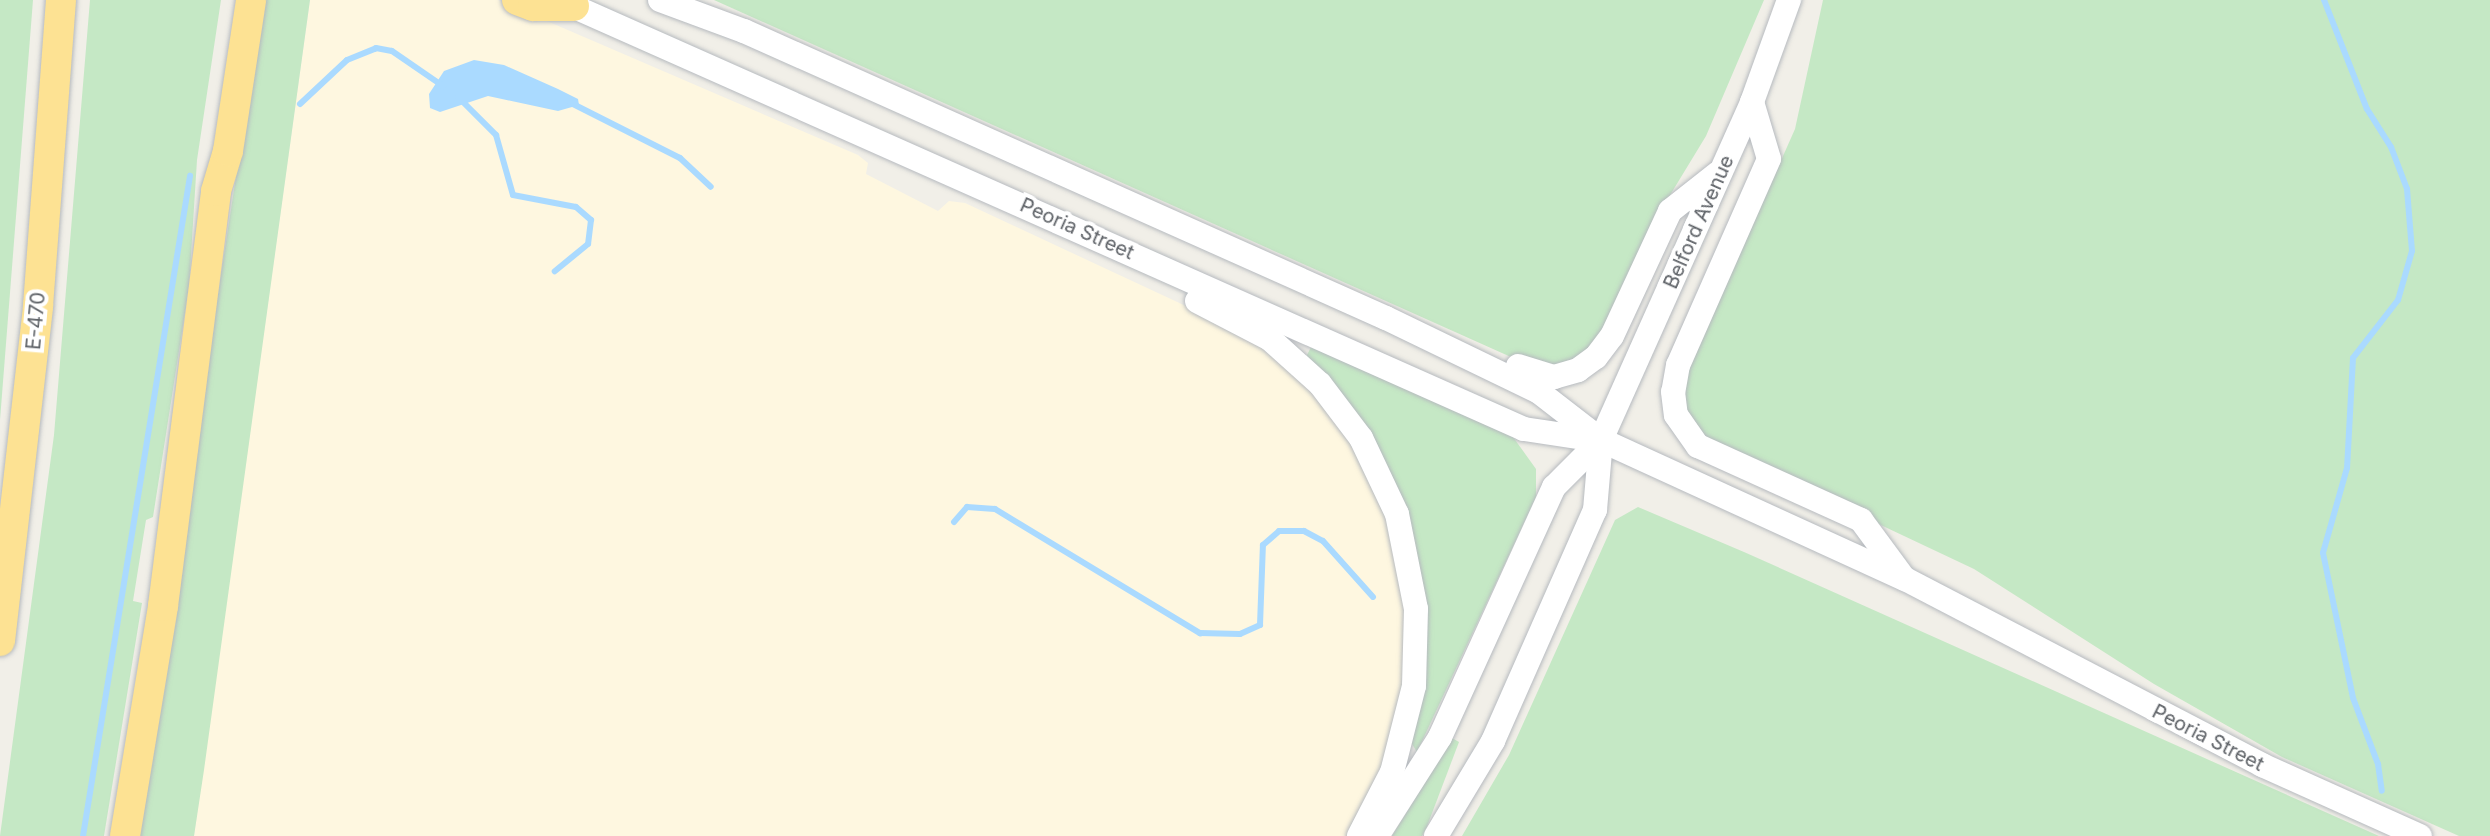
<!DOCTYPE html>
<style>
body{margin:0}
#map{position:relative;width:2490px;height:836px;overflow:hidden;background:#f1efe8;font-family:Inter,sans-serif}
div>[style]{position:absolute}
.commercial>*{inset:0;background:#fef7e0}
.green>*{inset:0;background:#c5e8c5}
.water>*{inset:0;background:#aadaff}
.stream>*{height:6px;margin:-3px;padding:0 3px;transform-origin:3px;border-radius:3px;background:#aadaff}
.roads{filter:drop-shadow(0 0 2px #b6babf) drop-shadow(0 0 2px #b6babf)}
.secondary>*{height:24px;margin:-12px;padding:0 12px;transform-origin:12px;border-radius:12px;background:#fff}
.motorway>*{height:30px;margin:-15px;padding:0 15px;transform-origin:15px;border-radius:15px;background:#fde293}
span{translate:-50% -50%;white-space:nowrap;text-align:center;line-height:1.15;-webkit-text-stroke:8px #fff;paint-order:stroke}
.street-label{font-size:20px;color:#5f6368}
</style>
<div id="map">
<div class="commercial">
<div style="clip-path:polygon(310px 0,498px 0,858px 155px,868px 163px,866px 174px,938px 211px,949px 201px,965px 203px,1248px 335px,1304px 381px,1348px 436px,1377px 490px,1400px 564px,1408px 652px,1393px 744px,1350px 836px,194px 836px)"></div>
</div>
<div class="green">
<div style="clip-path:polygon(0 0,33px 0,0 420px)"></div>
<div style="clip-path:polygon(90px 0,221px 0,197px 160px,189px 287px,153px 517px,146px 520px,133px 601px,142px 603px,104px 836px,0 836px,54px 435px)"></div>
<div style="clip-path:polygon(257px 0,310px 0,204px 770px,194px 836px,135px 836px,256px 46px)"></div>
<div style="clip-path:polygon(714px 0,1764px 0,1706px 136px,1647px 233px,1597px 342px,1566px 366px,1533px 367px)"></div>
<div style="clip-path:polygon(1823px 0,2490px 0,2490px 836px,2459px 836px,2282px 757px,2154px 684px,1974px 569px,1707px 443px,1683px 404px,1684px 379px,1795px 129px)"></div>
<div style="clip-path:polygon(1311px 347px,1513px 437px,1536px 469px,1536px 497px,1417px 752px,1412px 744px,1427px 640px,1423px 583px,1306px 357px)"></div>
<div style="clip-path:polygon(1638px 507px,1744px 552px,2379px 836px,1462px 836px,1509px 755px,1615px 520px)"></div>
<div style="clip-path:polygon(1452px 738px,1459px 742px,1426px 829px,1422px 836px,1392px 836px)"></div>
</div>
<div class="water">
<div style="clip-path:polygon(474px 60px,504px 65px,558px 89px,578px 99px,579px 105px,558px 111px,488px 96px,440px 112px,430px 108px,429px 94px,444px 71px)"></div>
</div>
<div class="stream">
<div style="left:2324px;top:0;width:117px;rotate:68.5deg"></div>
<div style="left:2367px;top:109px;width:45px;rotate:57.7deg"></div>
<div style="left:2391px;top:147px;width:45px;rotate:69.1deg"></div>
<div style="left:2407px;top:189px;width:62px;rotate:85.4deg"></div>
<div style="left:2412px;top:251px;width:51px;rotate:105.9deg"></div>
<div style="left:2398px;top:300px;width:73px;rotate:127.8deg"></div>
<div style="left:2353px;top:358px;width:110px;rotate:93.1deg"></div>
<div style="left:2347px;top:468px;width:88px;rotate:105.8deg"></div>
<div style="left:2323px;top:553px;width:148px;rotate:78.3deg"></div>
<div style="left:2353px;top:698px;width:71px;rotate:69.3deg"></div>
<div style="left:2378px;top:764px;width:27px;rotate:82deg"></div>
<div style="left:458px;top:97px;width:54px;rotate:45deg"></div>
<div style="left:496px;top:135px;width:62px;rotate:74.2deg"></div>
<div style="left:513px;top:195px;width:64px;rotate:10.8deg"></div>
<div style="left:576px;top:207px;width:20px;rotate:41deg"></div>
<div style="left:591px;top:220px;width:24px;rotate:97deg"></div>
<div style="left:588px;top:244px;width:43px;rotate:140.7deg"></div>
<div style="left:571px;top:103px;width:122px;rotate:26.8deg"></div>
<div style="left:680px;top:158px;width:42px;rotate:43.1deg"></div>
<div style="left:300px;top:104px;width:64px;rotate:-43.1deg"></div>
<div style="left:347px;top:60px;width:31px;rotate:-22deg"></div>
<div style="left:376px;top:48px;width:16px;rotate:11deg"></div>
<div style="left:392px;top:51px;width:62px;rotate:34.5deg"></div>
<div style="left:954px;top:522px;width:20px;rotate:-49deg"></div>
<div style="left:967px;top:507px;width:28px;rotate:4deg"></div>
<div style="left:995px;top:509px;width:240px;rotate:31.2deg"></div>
<div style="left:1200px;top:633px;width:40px;rotate:1.4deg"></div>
<div style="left:1240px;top:634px;width:22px;rotate:-24deg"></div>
<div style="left:1260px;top:625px;width:80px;rotate:-87.9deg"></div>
<div style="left:1263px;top:545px;width:21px;rotate:-41deg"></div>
<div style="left:1279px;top:531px;width:25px"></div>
<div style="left:1304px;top:531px;width:21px;rotate:28deg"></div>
<div style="left:1323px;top:541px;width:75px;rotate:48.2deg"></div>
<div style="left:83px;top:836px;width:669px;rotate:-80.79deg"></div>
</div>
<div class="roads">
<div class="secondary">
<div style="left:559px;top:0;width:1056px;rotate:23.97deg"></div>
<div style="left:1524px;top:429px;width:75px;rotate:8.5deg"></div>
<div style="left:660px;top:0;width:90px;rotate:20.3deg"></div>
<div style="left:744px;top:31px;width:703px;rotate:24.09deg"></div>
<div style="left:1386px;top:318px;width:170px;rotate:25.8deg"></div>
<div style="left:1539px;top:392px;width:78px;rotate:37.7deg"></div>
<div style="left:1601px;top:440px;width:334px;rotate:24.6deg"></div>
<div style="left:1905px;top:579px;width:403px;rotate:27.5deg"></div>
<div style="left:2262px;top:765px;width:173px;rotate:24.2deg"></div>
<div style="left:1752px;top:102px;width:59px;rotate:73.4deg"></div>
<div style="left:1769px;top:159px;width:225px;rotate:113.8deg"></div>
<div style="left:1678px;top:365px;width:27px;rotate:100deg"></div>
<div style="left:1673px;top:392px;width:23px;rotate:83deg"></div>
<div style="left:1676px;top:415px;width:38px;rotate:55deg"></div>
<div style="left:1698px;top:446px;width:179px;rotate:24.4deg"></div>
<div style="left:1861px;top:520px;width:71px;rotate:53.6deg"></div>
<div style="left:1197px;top:301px;width:82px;rotate:27.5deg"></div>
<div style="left:1270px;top:339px;width:67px;rotate:42deg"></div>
<div style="left:1320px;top:384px;width:68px;rotate:52.8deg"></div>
<div style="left:1361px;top:438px;width:84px;rotate:64.7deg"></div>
<div style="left:1397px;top:514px;width:97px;rotate:78.7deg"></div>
<div style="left:1416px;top:609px;width:77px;rotate:91.5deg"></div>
<div style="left:1414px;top:686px;width:89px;rotate:104.3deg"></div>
<div style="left:1392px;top:772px;width:72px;rotate:117.3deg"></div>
<div style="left:1518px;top:366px;width:38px;rotate:17deg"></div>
<div style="left:1554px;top:377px;width:25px;rotate:-16deg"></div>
<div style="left:1578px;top:370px;width:22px;rotate:-36deg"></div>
<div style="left:1596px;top:357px;width:26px;rotate:-53deg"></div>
<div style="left:1612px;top:336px;width:138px;rotate:-65.1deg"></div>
<div style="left:1670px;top:211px;width:61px;rotate:-38.4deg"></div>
<div style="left:1377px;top:836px;width:117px;rotate:-57.5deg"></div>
<div style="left:1440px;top:737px;width:275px;rotate:-65.5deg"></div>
<div style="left:1554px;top:487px;width:66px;rotate:-45deg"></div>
<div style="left:1436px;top:836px;width:111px;rotate:-59deg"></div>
<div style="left:1493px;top:741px;width:253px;rotate:-66.2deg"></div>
<div style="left:1595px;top:510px;width:70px;rotate:-85.1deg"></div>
<div style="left:1601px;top:440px;width:370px;rotate:-65.9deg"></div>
<div style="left:1752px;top:102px;width:109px;rotate:-70.1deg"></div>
</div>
<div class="motorway">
<div style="left:517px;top:0;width:17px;rotate:21deg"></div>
<div style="left:533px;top:6px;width:41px"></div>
<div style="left:0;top:641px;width:337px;rotate:-83.5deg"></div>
<div style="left:38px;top:306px;width:307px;rotate:-85.7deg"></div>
<div style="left:125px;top:836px;width:233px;rotate:-80.6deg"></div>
<div style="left:163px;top:606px;width:418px;rotate:-82.7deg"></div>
<div style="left:216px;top:191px;width:42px;rotate:-73.3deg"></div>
<div style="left:228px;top:151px;width:153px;rotate:-81.3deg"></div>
</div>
</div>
<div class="street-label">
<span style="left:1699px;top:222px;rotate:-66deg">Belford Avenue</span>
<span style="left:1077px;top:229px;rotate:24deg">Peoria Street</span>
<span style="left:36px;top:321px;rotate:-85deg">E-470</span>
<span style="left:2208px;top:738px;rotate:27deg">Peoria Street</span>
</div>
</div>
